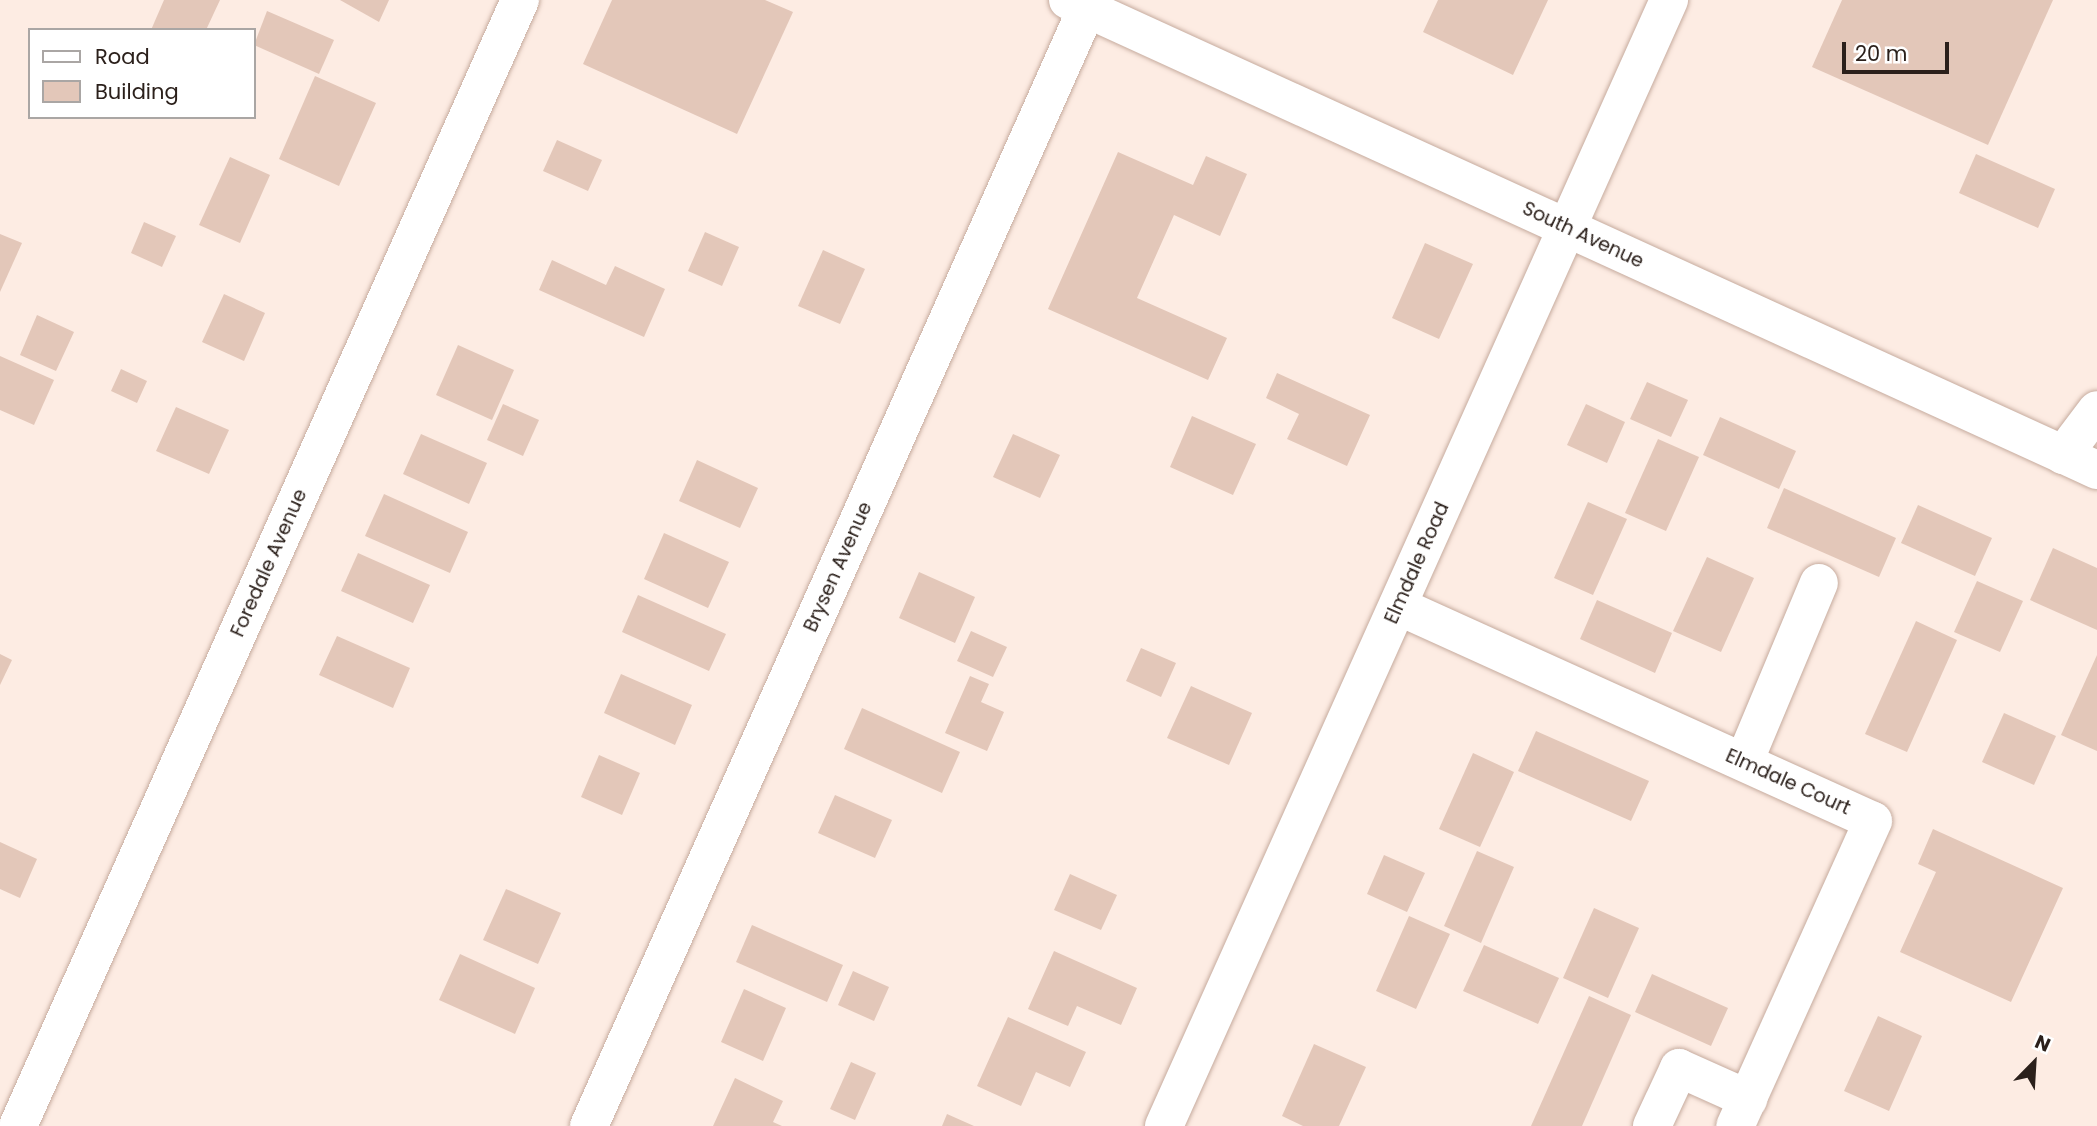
<!DOCTYPE html>
<style>
body{margin:0}
#map{position:relative;width:2097px;height:1126px;overflow:hidden;background:#fdece3;font-family:Poppins,sans-serif}
div>[style]{position:absolute}
.building>*{inset:0;background:#e3c7b9}
.roads{filter:drop-shadow(0 0 2px #c6ab9e) drop-shadow(0 0 2px #c6ab9e)}
.minor>*{height:38px;margin:-19px;padding:0 19px;transform-origin:19px;border-radius:19px;background:#fff}
span{translate:-50% -50%;white-space:nowrap;text-align:center;line-height:1.15;-webkit-text-stroke:6px #fff;paint-order:stroke}
.street-label{font-size:19px;color:#2b201b}
.legend{position:absolute;left:28px;top:28px;width:228px;height:91px;box-sizing:border-box;background:#fff;border:2px solid #aaa6a4;margin:0;padding:9px 12px;list-style:none;font-size:21px;color:#2b201b}
.legend li{display:flex;align-items:center;gap:14px;height:35px}
.legend b{width:35px;border:2px solid #aaa6a4}
.north{position:absolute;left:1999px;top:1028px;width:70px;height:70px;-webkit-text-stroke:5px #fff;paint-order:stroke;rotate:24deg;font-size:19px;font-weight:700;line-height:28px;text-align:center;color:#2b201b}
.north::after{content:'';display:block;margin:auto;width:24px;height:32px;background:#2b201b;clip-path:polygon(50% 0,100% 100%,50% 72%,0 100%)}
.scale{position:absolute;left:1842px;top:42px;width:107px;height:32px;box-sizing:border-box;border:4px solid #2b201b;border-top:0;padding-left:9px;font-size:21px;line-height:24px;white-space:nowrap;color:#2b201b;-webkit-text-stroke:5px #fff;paint-order:stroke}
</style>
<div id="map">
<div class="building">
<div style="clip-path:polygon(164px 0,220px 0,206px 30px,151px 30px)"></div>
<div style="clip-path:polygon(340px 0,389px 0,379px 22px)"></div>
<div style="clip-path:polygon(612px 0,765px 0,793px 12px,737px 134px,583px 64px)"></div>
<div style="clip-path:polygon(1438px 0,1548px 0,1513px 75px,1423px 32px)"></div>
<div style="clip-path:polygon(1842px 0,2053px 0,1988px 145px,1812px 67px)"></div>
<div style="clip-path:polygon(267px 11px,334px 40px,319px 74px,254px 45px)"></div>
<div style="clip-path:polygon(315px 76px,376px 103px,339px 186px,279px 159px)"></div>
<div style="clip-path:polygon(557px 140px,602px 160px,588px 191px,543px 171px)"></div>
<div style="clip-path:polygon(1118px 152px,1193px 185px,1206px 156px,1247px 174px,1220px 236px,1174px 215px,1137px 298px,1227px 338px,1208px 380px,1048px 309px)"></div>
<div style="clip-path:polygon(1976px 154px,2055px 189px,2038px 228px,1959px 193px)"></div>
<div style="clip-path:polygon(230px 157px,270px 175px,240px 243px,199px 225px)"></div>
<div style="clip-path:polygon(144px 222px,176px 236px,162px 267px,131px 253px)"></div>
<div style="clip-path:polygon(705px 232px,739px 247px,722px 286px,688px 271px)"></div>
<div style="clip-path:polygon(0 234px,22px 243px,0 292px)"></div>
<div style="clip-path:polygon(1425px 243px,1473px 264px,1439px 339px,1392px 318px)"></div>
<div style="clip-path:polygon(823px 250px,865px 269px,840px 324px,798px 306px)"></div>
<div style="clip-path:polygon(552px 260px,606px 285px,615px 266px,665px 289px,644px 337px,539px 290px)"></div>
<div style="clip-path:polygon(224px 294px,265px 313px,244px 361px,202px 342px)"></div>
<div style="clip-path:polygon(37px 315px,74px 332px,56px 371px,20px 355px)"></div>
<div style="clip-path:polygon(458px 345px,514px 370px,492px 420px,436px 395px)"></div>
<div style="clip-path:polygon(0 356px,54px 380px,34px 425px,0 410px)"></div>
<div style="clip-path:polygon(121px 369px,147px 381px,137px 403px,111px 391px)"></div>
<div style="clip-path:polygon(1277px 373px,1370px 415px,1347px 466px,1287px 439px,1299px 414px,1266px 398px)"></div>
<div style="clip-path:polygon(1647px 382px,1688px 400px,1671px 437px,1630px 419px)"></div>
<div style="clip-path:polygon(503px 404px,539px 420px,523px 456px,487px 440px)"></div>
<div style="clip-path:polygon(1586px 404px,1625px 422px,1607px 463px,1567px 445px)"></div>
<div style="clip-path:polygon(176px 407px,229px 430px,209px 474px,156px 451px)"></div>
<div style="clip-path:polygon(1192px 416px,1256px 444px,1233px 495px,1170px 467px)"></div>
<div style="clip-path:polygon(1720px 417px,1796px 451px,1779px 489px,1703px 455px)"></div>
<div style="clip-path:polygon(421px 434px,487px 463px,469px 504px,403px 474px)"></div>
<div style="clip-path:polygon(1013px 434px,1060px 455px,1040px 498px,993px 477px)"></div>
<div style="clip-path:polygon(1658px 439px,1699px 457px,1666px 531px,1625px 513px)"></div>
<div style="clip-path:polygon(697px 460px,758px 488px,740px 528px,679px 501px)"></div>
<div style="clip-path:polygon(1784px 488px,1896px 538px,1879px 577px,1767px 528px)"></div>
<div style="clip-path:polygon(384px 494px,468px 532px,450px 573px,365px 536px)"></div>
<div style="clip-path:polygon(1588px 502px,1627px 519px,1593px 595px,1554px 578px)"></div>
<div style="clip-path:polygon(1918px 505px,1992px 538px,1975px 576px,1901px 543px)"></div>
<div style="clip-path:polygon(664px 533px,729px 562px,708px 608px,644px 579px)"></div>
<div style="clip-path:polygon(2053px 548px,2097px 568px,2097px 630px,2030px 600px)"></div>
<div style="clip-path:polygon(358px 553px,430px 585px,413px 623px,341px 591px)"></div>
<div style="clip-path:polygon(1707px 557px,1754px 578px,1721px 652px,1673px 631px)"></div>
<div style="clip-path:polygon(919px 572px,975px 597px,955px 643px,899px 618px)"></div>
<div style="clip-path:polygon(1977px 581px,2023px 601px,2000px 652px,1954px 632px)"></div>
<div style="clip-path:polygon(638px 595px,726px 634px,709px 671px,622px 632px)"></div>
<div style="clip-path:polygon(1597px 600px,1672px 633px,1655px 673px,1580px 639px)"></div>
<div style="clip-path:polygon(1916px 621px,1957px 640px,1907px 752px,1865px 734px)"></div>
<div style="clip-path:polygon(971px 631px,1007px 647px,993px 677px,957px 661px)"></div>
<div style="clip-path:polygon(337px 636px,410px 668px,393px 708px,319px 675px)"></div>
<div style="clip-path:polygon(1141px 648px,1176px 663px,1161px 697px,1126px 681px)"></div>
<div style="clip-path:polygon(0 654px,12px 660px,0 685px)"></div>
<div style="clip-path:polygon(2097px 655px,2097px 751px,2061px 735px)"></div>
<div style="clip-path:polygon(621px 674px,692px 705px,675px 745px,604px 713px)"></div>
<div style="clip-path:polygon(970px 676px,989px 684px,981px 702px,1004px 712px,987px 751px,945px 733px)"></div>
<div style="clip-path:polygon(1191px 686px,1252px 713px,1229px 765px,1167px 738px)"></div>
<div style="clip-path:polygon(862px 708px,960px 752px,942px 793px,844px 749px)"></div>
<div style="clip-path:polygon(2004px 713px,2056px 736px,2034px 785px,1982px 762px)"></div>
<div style="clip-path:polygon(1536px 731px,1649px 781px,1631px 821px,1518px 771px)"></div>
<div style="clip-path:polygon(1473px 753px,1514px 772px,1480px 847px,1439px 829px)"></div>
<div style="clip-path:polygon(599px 755px,640px 773px,622px 815px,581px 797px)"></div>
<div style="clip-path:polygon(835px 795px,892px 820px,875px 858px,818px 833px)"></div>
<div style="clip-path:polygon(1933px 829px,2063px 888px,2011px 1002px,1900px 952px,1936px 872px,1918px 864px)"></div>
<div style="clip-path:polygon(0 842px,37px 859px,20px 898px,0 889px)"></div>
<div style="clip-path:polygon(1477px 851px,1514px 867px,1481px 943px,1444px 926px)"></div>
<div style="clip-path:polygon(1384px 855px,1425px 873px,1407px 912px,1367px 894px)"></div>
<div style="clip-path:polygon(1070px 874px,1117px 895px,1101px 930px,1054px 910px)"></div>
<div style="clip-path:polygon(506px 889px,561px 913px,538px 964px,483px 940px)"></div>
<div style="clip-path:polygon(1594px 908px,1639px 928px,1608px 998px,1563px 978px)"></div>
<div style="clip-path:polygon(1409px 916px,1450px 934px,1416px 1009px,1376px 991px)"></div>
<div style="clip-path:polygon(752px 925px,843px 965px,827px 1002px,736px 962px)"></div>
<div style="clip-path:polygon(1484px 945px,1559px 978px,1538px 1024px,1463px 991px)"></div>
<div style="clip-path:polygon(1054px 951px,1137px 988px,1121px 1025px,1077px 1006px,1068px 1026px,1028px 1009px)"></div>
<div style="clip-path:polygon(460px 954px,535px 988px,515px 1034px,439px 1000px)"></div>
<div style="clip-path:polygon(853px 971px,889px 987px,874px 1021px,838px 1005px)"></div>
<div style="clip-path:polygon(1652px 974px,1728px 1008px,1711px 1046px,1635px 1012px)"></div>
<div style="clip-path:polygon(744px 989px,786px 1008px,763px 1061px,721px 1042px)"></div>
<div style="clip-path:polygon(1589px 996px,1631px 1015px,1582px 1126px,1531px 1126px)"></div>
<div style="clip-path:polygon(1878px 1016px,1922px 1036px,1889px 1111px,1844px 1091px)"></div>
<div style="clip-path:polygon(1008px 1017px,1086px 1052px,1070px 1087px,1036px 1072px,1021px 1106px,977px 1086px)"></div>
<div style="clip-path:polygon(1314px 1044px,1366px 1067px,1339px 1126px,1303px 1126px,1282px 1116px)"></div>
<div style="clip-path:polygon(851px 1062px,876px 1073px,855px 1120px,830px 1109px)"></div>
<div style="clip-path:polygon(735px 1078px,783px 1101px,773px 1122px,782px 1126px,713px 1126px)"></div>
<div style="clip-path:polygon(947px 1114px,974px 1126px,942px 1126px)"></div>
</div>
<div class="roads">
<div class="minor">
<div style="left:1068px;top:0;width:1131px;rotate:24.55deg"></div>
<div style="left:2063px;top:455px;width:56px;rotate:-52.9deg"></div>
<div style="left:1398px;top:606px;width:521px;rotate:24.35deg"></div>
<div style="left:1873px;top:821px;width:335px;rotate:114.3deg"></div>
<div style="left:1744px;top:762px;width:194px;rotate:-67.3deg"></div>
<div style="left:18px;top:1126px;width:1233px;rotate:-65.97deg"></div>
<div style="left:589px;top:1126px;width:1224px;rotate:-65.99deg"></div>
<div style="left:1164px;top:1126px;width:1234px;rotate:-65.84deg"></div>
<div style="left:1652px;top:1126px;width:64px;rotate:-65deg"></div>
<div style="left:1679px;top:1068px;width:76px;rotate:24.2deg"></div>
</div>
</div>
<div class="street-label">
<span style="left:1583px;top:235px;rotate:25deg">South Avenue</span>
<span style="left:269px;top:563px;rotate:-66deg">Foredale Avenue</span>
<span style="left:1417px;top:563px;rotate:-66deg">Elmdale Road</span>
<span style="left:838px;top:567px;rotate:-66deg">Brysen Avenue</span>
<span style="left:1788px;top:782px;rotate:24deg">Elmdale Court</span>
</div>
<ul class="legend">
<li><b style="height:9px;background:#fff"></b>Road</li>
<li><b style="height:19px;background:#e3c7b9"></b>Building</li>
</ul>
<div class="north">N</div>
<div class="scale">20 m</div>
</div>
